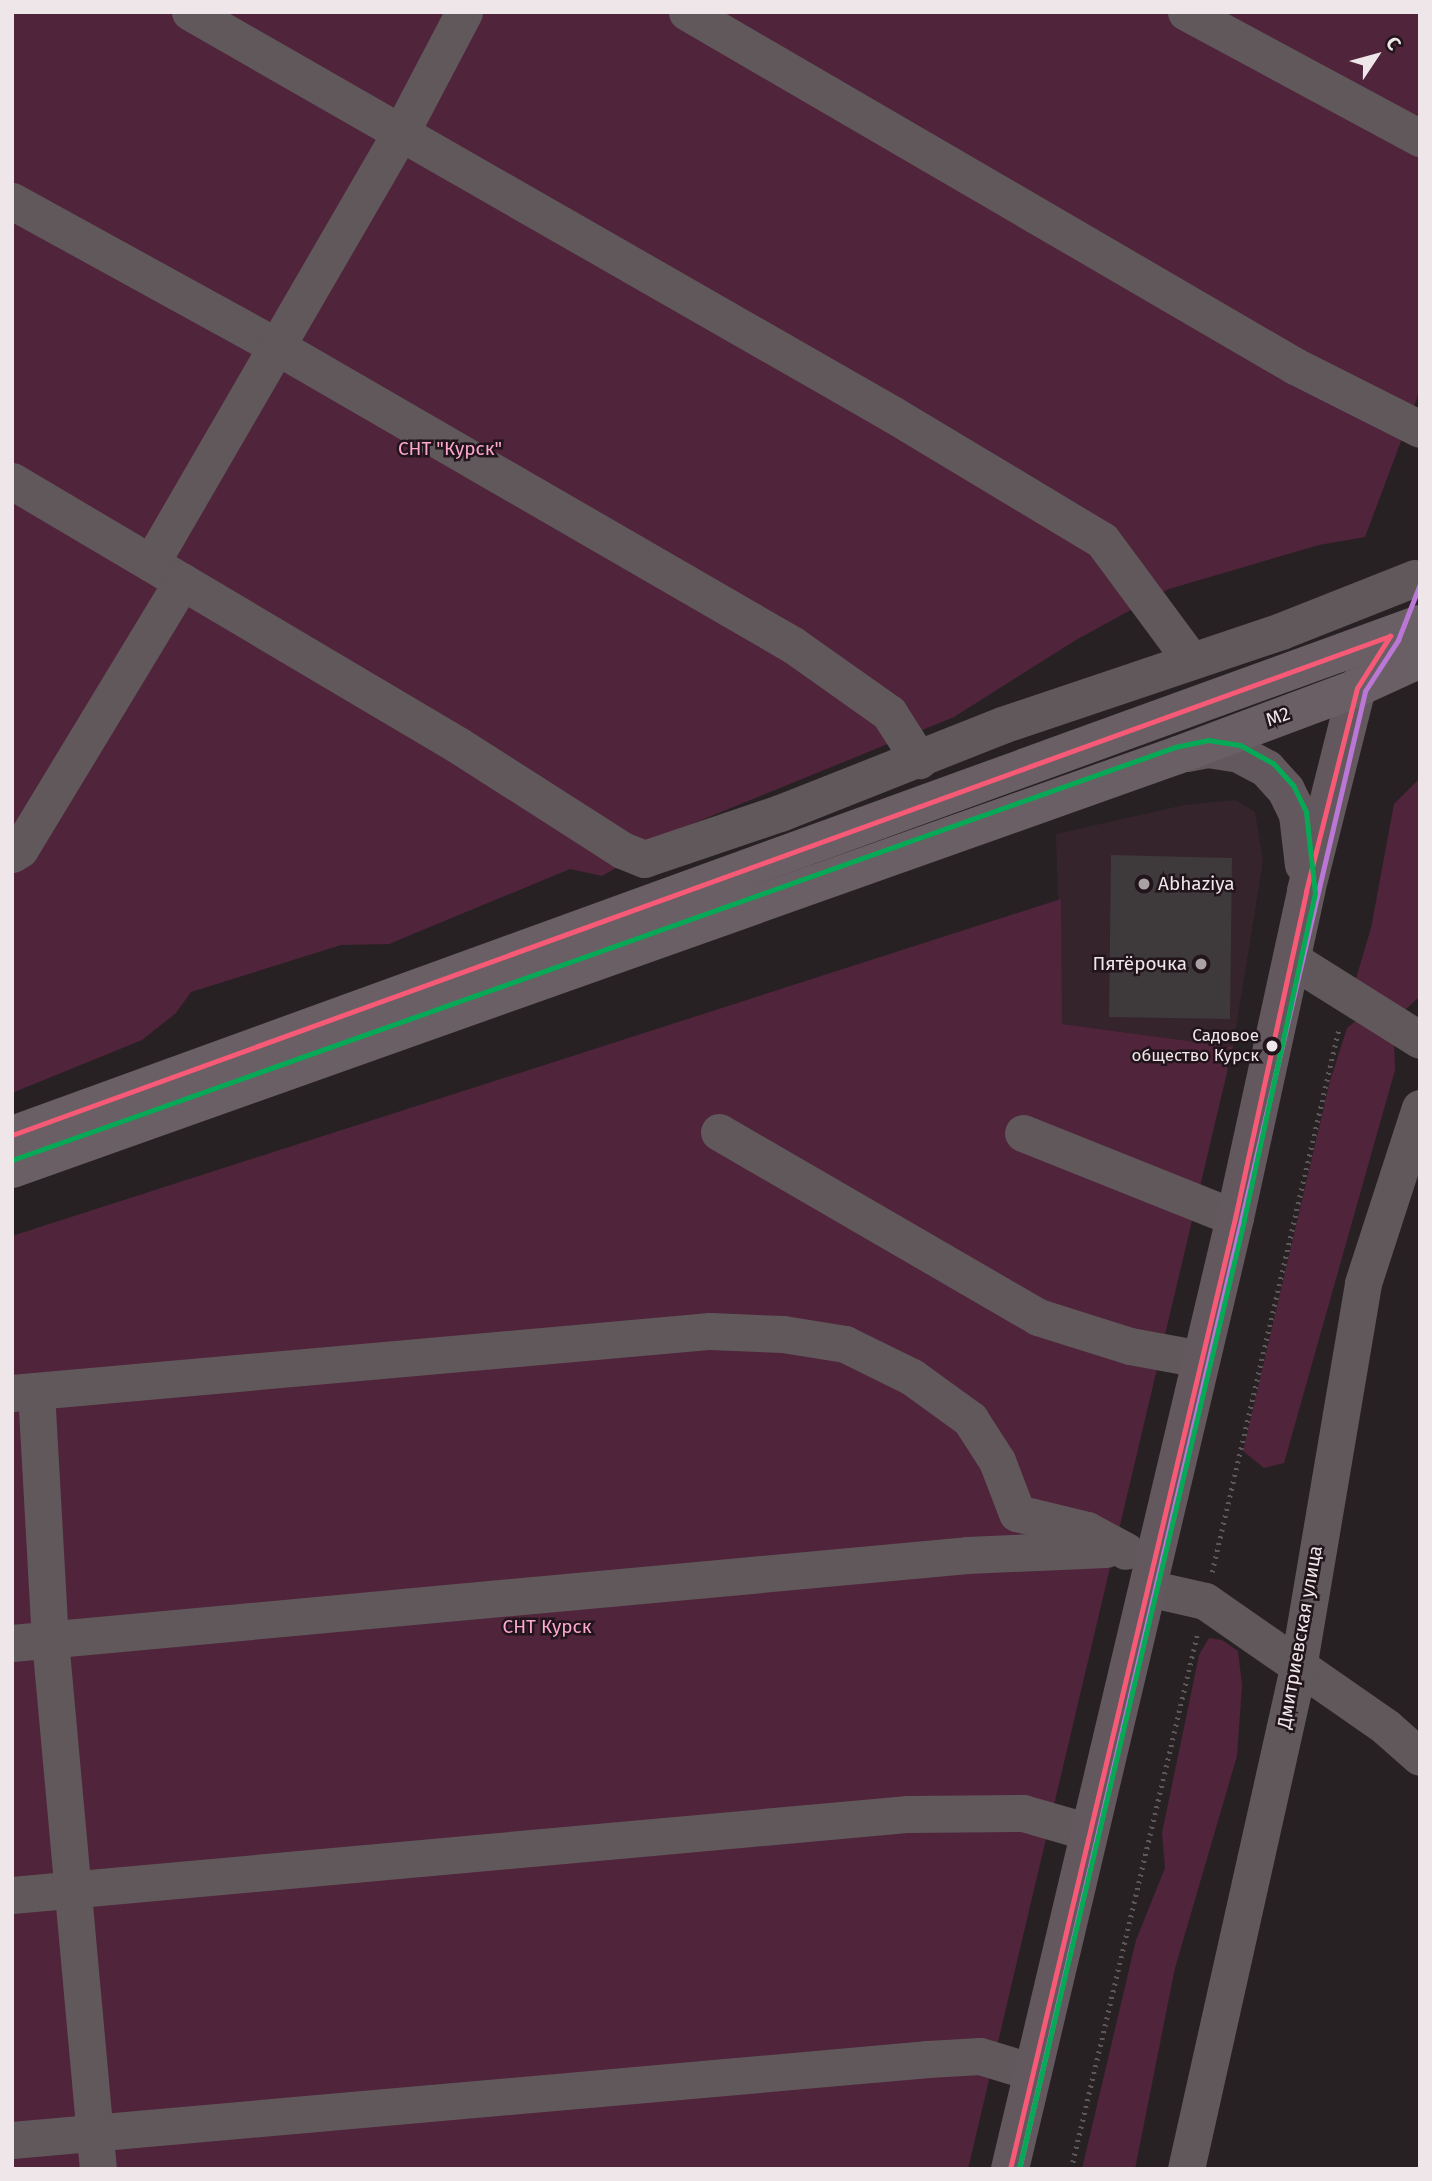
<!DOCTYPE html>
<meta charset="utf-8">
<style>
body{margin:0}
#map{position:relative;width:1432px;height:2181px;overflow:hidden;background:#282124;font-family:"Fira Sans",sans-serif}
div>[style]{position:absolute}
.built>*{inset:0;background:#35242c}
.green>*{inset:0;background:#50243a}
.building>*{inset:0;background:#3e393b}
.path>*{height:4.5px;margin-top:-2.25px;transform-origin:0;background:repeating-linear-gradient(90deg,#5f585b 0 2px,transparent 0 7px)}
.minor>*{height:37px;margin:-18.5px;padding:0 18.5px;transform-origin:18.5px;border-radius:18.5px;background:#60585b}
.major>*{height:38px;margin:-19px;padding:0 19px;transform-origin:19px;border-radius:19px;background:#63585d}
.highway>*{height:38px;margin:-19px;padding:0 19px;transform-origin:19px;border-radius:19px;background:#695f64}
.bus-1>*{height:5px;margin:-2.5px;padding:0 2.5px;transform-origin:2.5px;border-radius:2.5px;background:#f75a77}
.bus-2>*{height:5px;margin:-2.5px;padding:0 2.5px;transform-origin:2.5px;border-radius:2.5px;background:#ba77d6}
.bus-3>*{height:5px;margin:-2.5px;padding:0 2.5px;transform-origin:2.5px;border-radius:2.5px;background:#06aa56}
.dots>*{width:19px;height:19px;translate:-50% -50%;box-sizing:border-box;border:4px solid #21151b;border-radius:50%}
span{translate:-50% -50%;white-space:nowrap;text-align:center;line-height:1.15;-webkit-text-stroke:5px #21151b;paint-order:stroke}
.bus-label{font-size:17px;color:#efe6e9}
.right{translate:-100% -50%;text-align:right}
.park-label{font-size:19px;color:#fca8cf}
.street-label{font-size:19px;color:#efe6e9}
.poi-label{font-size:19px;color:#efe6e9}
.left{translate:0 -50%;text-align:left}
.frame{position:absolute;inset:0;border:14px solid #efe6e9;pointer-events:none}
.north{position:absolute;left:1341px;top:21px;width:70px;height:70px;-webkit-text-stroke:5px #21151b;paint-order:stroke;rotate:54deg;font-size:19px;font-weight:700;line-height:28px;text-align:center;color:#efe6e9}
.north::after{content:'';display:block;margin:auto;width:24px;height:32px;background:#efe6e9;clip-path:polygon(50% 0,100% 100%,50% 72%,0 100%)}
</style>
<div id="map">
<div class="built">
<div style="clip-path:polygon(1235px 800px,1255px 812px,1263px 861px,1233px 1047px,1062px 1024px,1056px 834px,1184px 805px)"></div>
</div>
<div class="green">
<div style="clip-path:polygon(12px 12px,1420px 12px,1420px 386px,1416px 401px,1365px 537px,1319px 545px,1169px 589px,1076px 640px,954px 717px,694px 823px,602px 876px,570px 869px,389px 944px,341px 945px,191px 992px,176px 1013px,142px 1040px,12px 1093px)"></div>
<div style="clip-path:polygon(1420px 778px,1420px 996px,1404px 1011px,1355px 982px,1371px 928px,1394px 804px)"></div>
<div style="clip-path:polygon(1061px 899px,1062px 1024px,1233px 1047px,968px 2169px,12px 2169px,12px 1236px)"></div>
<div style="clip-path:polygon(1362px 1016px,1394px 1036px,1395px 1070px,1284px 1463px,1264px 1468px,1243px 1451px,1330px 1081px,1347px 1028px)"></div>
<div style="clip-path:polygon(1209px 1638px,1222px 1640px,1238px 1651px,1242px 1685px,1237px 1756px,1175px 1968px,1135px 2169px,1082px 2169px,1136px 1940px,1165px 1868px,1162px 1833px,1199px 1655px)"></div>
</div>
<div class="building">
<div style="clip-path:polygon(1111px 855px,1232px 858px,1230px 1019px,1109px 1017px)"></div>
</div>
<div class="path">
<div style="left:1212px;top:1572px;width:559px;rotate:-76.86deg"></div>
<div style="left:1071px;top:2169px;width:549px;rotate:-76.72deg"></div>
</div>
<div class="minor">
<div style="left:190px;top:12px;width:809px;rotate:29.8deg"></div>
<div style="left:892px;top:414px;width:245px;rotate:31deg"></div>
<div style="left:1102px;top:540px;width:148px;rotate:53.5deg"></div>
<div style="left:687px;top:12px;width:704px;rotate:30.21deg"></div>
<div style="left:1295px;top:366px;width:140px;rotate:26.7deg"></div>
<div style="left:1186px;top:12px;width:266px;rotate:28.3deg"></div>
<div style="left:12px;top:201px;width:301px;rotate:28.8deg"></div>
<div style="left:276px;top:346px;width:597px;rotate:30.04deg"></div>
<div style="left:793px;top:645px;width:118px;rotate:35.3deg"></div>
<div style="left:889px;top:713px;width:56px;rotate:57.4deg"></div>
<div style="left:12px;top:481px;width:518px;rotate:30.62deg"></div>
<div style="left:458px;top:745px;width:195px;rotate:32.6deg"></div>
<div style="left:622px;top:850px;width:24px;rotate:22deg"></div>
<div style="left:644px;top:859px;width:144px;rotate:-18.7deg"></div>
<div style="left:780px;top:813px;width:239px;rotate:-21.6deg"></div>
<div style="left:1002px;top:725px;width:294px;rotate:-18.6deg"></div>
<div style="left:1281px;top:631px;width:144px;rotate:-21.6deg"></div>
<div style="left:151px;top:563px;width:496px;rotate:-59.9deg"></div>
<div style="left:400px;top:134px;width:138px;rotate:-62.3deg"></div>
<div style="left:12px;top:854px;width:9px;rotate:-32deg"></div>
<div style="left:20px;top:849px;width:313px;rotate:-58.8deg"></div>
<div style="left:1291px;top:959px;width:152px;rotate:32.1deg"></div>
<div style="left:719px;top:1132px;width:369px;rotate:30.1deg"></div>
<div style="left:1038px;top:1317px;width:96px;rotate:17.5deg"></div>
<div style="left:1130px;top:1346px;width:72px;rotate:10.4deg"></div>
<div style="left:1023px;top:1133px;width:228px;rotate:21.8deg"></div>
<div style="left:36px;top:1391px;width:249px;rotate:86.8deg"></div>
<div style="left:50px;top:1640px;width:531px;rotate:84.82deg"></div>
<div style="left:12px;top:1393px;width:701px;rotate:-5.08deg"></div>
<div style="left:710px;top:1331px;width:73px;rotate:2.4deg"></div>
<div style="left:783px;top:1334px;width:63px;rotate:9.2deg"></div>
<div style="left:845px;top:1344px;width:75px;rotate:26.2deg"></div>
<div style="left:912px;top:1377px;width:72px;rotate:35.9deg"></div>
<div style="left:970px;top:1419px;width:50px;rotate:57.3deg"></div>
<div style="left:997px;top:1461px;width:56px;rotate:69deg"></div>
<div style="left:1017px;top:1513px;width:72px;rotate:13.7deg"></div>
<div style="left:1087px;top:1530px;width:44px;rotate:28.3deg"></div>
<div style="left:1148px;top:1588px;width:58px;rotate:12.8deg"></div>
<div style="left:1205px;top:1601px;width:221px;rotate:34.8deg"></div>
<div style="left:1386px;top:1727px;width:45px;rotate:41.4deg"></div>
<div style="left:12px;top:1643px;width:959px;rotate:-5.26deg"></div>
<div style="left:967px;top:1555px;width:139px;rotate:-2.5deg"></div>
<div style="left:12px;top:1895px;width:900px;rotate:-5.17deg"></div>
<div style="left:908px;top:1814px;width:115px;rotate:-0.5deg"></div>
<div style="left:1023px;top:1813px;width:69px;rotate:16.1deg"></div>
<div style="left:12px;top:2140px;width:920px;rotate:-5.05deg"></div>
<div style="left:928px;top:2059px;width:52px;rotate:-3.3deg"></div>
<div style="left:980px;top:2056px;width:55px;rotate:16.8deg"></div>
<div style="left:1186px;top:2169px;width:513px;rotate:-77.4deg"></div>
<div style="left:1298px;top:1668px;width:390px;rotate:-80.4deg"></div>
<div style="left:1363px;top:1283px;width:184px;rotate:-72deg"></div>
</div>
<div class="major">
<div style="left:1187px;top:753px;width:21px;rotate:-11deg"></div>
<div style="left:1208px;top:749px;width:31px;rotate:9deg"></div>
<div style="left:1239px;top:754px;width:32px;rotate:28deg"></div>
<div style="left:1267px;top:769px;width:28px;rotate:48deg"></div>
<div style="left:1286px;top:790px;width:28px;rotate:64deg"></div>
<div style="left:1298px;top:815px;width:50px;rotate:83.2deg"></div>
<div style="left:1010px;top:2169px;width:977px;rotate:-76.69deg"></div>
<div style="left:1235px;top:1218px;width:335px;rotate:-77.7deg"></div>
<div style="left:1306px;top:891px;width:209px;rotate:-75.9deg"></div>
<div style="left:1357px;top:688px;width:27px;rotate:-57deg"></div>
</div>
<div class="highway">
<div style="left:12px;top:1135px;width:1498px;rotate:-19.95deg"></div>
<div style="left:12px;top:1169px;width:1237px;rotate:-19.55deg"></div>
<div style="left:1178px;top:755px;width:191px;rotate:-20.5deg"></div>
<div style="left:1357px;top:688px;width:69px;rotate:-24.7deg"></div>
</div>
<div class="bus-1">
<div style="left:12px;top:1135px;width:1466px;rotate:-19.91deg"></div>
<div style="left:1010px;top:2169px;width:977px;rotate:-76.69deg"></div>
<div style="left:1235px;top:1218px;width:335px;rotate:-77.7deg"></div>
<div style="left:1306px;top:891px;width:209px;rotate:-75.9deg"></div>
<div style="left:1357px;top:688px;width:62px;rotate:-57.6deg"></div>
</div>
<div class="bus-2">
<div style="left:1019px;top:2169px;width:1518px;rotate:-76.82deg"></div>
<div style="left:1365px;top:691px;width:61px;rotate:-57.1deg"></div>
<div style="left:1398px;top:640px;width:60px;rotate:-68.6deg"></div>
</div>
<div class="bus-3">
<div style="left:12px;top:1160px;width:1234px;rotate:-19.55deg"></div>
<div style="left:1175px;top:747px;width:34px;rotate:-12deg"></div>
<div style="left:1208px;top:740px;width:32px;rotate:9deg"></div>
<div style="left:1240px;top:745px;width:38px;rotate:29deg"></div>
<div style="left:1273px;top:763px;width:30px;rotate:48deg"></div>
<div style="left:1293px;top:785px;width:30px;rotate:64deg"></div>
<div style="left:1306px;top:812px;width:81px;rotate:83.7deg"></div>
<div style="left:1315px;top:893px;width:335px;rotate:102.3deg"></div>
<div style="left:1244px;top:1220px;width:975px;rotate:103.34deg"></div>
</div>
<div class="dots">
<div style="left:1144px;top:884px;background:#a9a1a4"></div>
<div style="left:1201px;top:964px;background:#a9a1a4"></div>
<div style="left:1272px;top:1046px;background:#efe6e9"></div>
</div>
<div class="bus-label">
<span class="right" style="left:1259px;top:1046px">Садовое<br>общество Курск</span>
</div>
<div class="park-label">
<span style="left:450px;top:449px">СНТ "Курск"</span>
<span style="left:547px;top:1627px">СНТ Курск</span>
</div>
<div class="street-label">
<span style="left:1278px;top:717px;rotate:-20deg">М2</span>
<span style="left:1300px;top:1637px;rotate:-80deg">Дмитриевская улица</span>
</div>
<div class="poi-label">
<span class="left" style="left:1158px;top:884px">Abhaziya</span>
<span class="right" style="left:1187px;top:964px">Пятёрочка</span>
</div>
<div class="frame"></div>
<div class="north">С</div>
</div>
